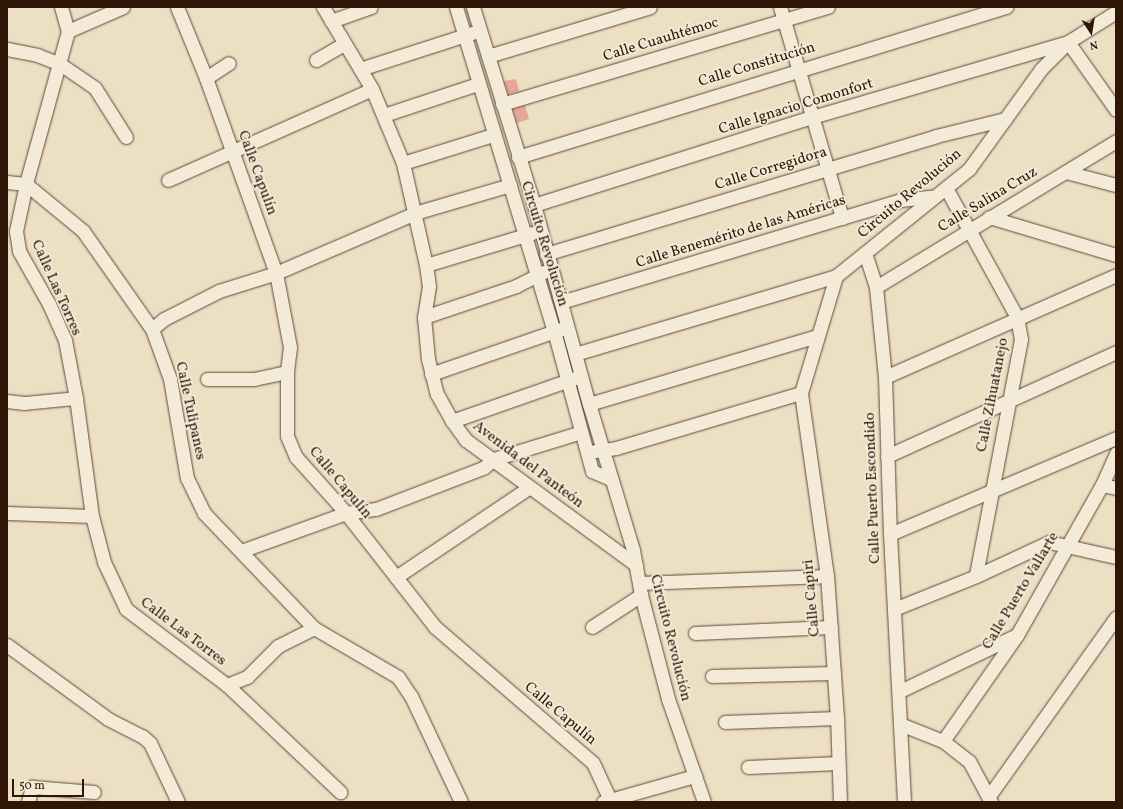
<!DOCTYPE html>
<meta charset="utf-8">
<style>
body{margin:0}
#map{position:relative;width:1123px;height:809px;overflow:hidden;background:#ecdfc3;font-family:Vollkorn,serif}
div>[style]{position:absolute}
.building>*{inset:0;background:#e6a69a}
.roads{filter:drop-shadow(0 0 1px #5f4835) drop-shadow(0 0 1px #5f4835)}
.minor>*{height:13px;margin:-6.5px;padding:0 6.5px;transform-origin:6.5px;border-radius:6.5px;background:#f3ead8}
span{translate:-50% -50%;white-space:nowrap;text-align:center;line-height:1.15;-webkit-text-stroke:3.5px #f3ead8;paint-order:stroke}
.street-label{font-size:15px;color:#301606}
.frame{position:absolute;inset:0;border:8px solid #301606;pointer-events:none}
.north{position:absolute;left:1071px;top:12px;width:40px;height:40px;-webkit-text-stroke:3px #f3ead8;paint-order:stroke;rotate:168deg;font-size:11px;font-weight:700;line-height:16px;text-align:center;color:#301606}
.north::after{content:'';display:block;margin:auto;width:14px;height:18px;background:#301606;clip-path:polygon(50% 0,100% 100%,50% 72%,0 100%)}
.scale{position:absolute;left:12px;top:779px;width:72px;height:18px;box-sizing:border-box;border:2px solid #301606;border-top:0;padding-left:5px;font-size:12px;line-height:14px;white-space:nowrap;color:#301606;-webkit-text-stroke:3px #f3ead8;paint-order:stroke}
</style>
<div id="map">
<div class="building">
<div style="clip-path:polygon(516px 79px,519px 91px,508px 94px,504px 81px)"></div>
<div style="clip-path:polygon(525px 105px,529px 119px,517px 123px,513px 109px)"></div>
</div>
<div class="roads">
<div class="minor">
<div style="left:61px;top:7px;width:25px;rotate:74deg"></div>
<div style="left:177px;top:7px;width:77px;rotate:67.8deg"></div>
<div style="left:206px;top:78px;width:207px;rotate:70.3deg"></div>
<div style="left:276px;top:273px;width:75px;rotate:79.3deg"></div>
<div style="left:290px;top:347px;width:25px;rotate:97deg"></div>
<div style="left:287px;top:372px;width:64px;rotate:90deg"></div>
<div style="left:287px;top:436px;width:23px;rotate:67deg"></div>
<div style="left:296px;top:457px;width:75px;rotate:48.2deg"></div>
<div style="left:346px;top:513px;width:145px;rotate:52deg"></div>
<div style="left:435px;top:627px;width:208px;rotate:40.7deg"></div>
<div style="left:593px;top:763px;width:43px;rotate:65.2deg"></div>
<div style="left:323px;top:7px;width:96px;rotate:59.1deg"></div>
<div style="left:372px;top:89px;width:80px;rotate:67.3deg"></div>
<div style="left:403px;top:163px;width:105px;rotate:77.3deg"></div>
<div style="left:426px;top:265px;width:21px;rotate:82deg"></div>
<div style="left:429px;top:286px;width:31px;rotate:99deg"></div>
<div style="left:424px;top:317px;width:42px;rotate:84.6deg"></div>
<div style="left:428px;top:359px;width:36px;rotate:76deg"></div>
<div style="left:437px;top:394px;width:31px;rotate:61deg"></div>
<div style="left:452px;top:421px;width:24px;rotate:54deg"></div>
<div style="left:466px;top:440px;width:211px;rotate:36.3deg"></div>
<div style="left:456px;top:7px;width:338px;rotate:73.2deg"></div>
<div style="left:554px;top:331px;width:145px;rotate:74.8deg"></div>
<div style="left:592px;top:471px;width:21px;rotate:23deg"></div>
<div style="left:473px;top:7px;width:207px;rotate:72.9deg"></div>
<div style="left:534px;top:205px;width:206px;rotate:74.6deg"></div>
<div style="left:589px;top:404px;width:152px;rotate:73.2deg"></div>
<div style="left:633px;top:550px;width:46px;rotate:79.9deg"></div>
<div style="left:641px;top:595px;width:107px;rotate:75.4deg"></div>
<div style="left:668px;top:699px;width:109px;rotate:70.7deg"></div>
<div style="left:780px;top:7px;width:220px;rotate:73.6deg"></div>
<div style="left:331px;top:21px;width:42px;rotate:-19.3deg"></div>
<div style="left:68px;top:31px;width:159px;rotate:105.4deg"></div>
<div style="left:26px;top:184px;width:48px;rotate:102deg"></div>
<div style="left:16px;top:231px;width:20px;rotate:81deg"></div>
<div style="left:19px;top:251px;width:61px;rotate:60.5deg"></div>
<div style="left:49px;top:304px;width:39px;rotate:66deg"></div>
<div style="left:65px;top:340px;width:59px;rotate:79.3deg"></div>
<div style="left:76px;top:398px;width:119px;rotate:82.3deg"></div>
<div style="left:92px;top:516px;width:48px;rotate:75.4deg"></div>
<div style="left:104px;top:562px;width:52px;rotate:64.9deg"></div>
<div style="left:126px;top:609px;width:126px;rotate:37deg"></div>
<div style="left:227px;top:685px;width:156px;rotate:43.4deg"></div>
<div style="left:68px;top:31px;width:60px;rotate:-23.6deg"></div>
<div style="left:7px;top:49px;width:31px;rotate:11deg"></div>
<div style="left:37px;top:55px;width:25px;rotate:21deg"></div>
<div style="left:60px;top:64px;width:42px;rotate:34.4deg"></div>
<div style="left:95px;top:88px;width:58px;rotate:57.7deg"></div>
<div style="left:488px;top:56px;width:169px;rotate:-16.8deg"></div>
<div style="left:316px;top:60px;width:32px;rotate:-30deg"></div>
<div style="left:360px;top:69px;width:118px;rotate:-17.8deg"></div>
<div style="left:206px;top:78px;width:27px;rotate:-33deg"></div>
<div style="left:502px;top:104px;width:340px;rotate:-16.6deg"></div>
<div style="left:384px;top:115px;width:99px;rotate:-18.3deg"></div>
<div style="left:518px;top:157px;width:511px;rotate:-17.09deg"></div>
<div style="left:403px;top:163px;width:94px;rotate:-17.3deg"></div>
<div style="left:1066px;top:172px;width:52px;rotate:14.6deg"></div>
<div style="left:168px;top:180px;width:223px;rotate:-24deg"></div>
<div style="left:7px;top:182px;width:19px;rotate:6deg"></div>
<div style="left:26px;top:184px;width:74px;rotate:39.5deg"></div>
<div style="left:83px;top:231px;width:120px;rotate:54.9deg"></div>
<div style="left:152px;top:329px;width:53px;rotate:70.2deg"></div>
<div style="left:170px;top:379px;width:100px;rotate:80.3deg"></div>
<div style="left:187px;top:478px;width:39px;rotate:64deg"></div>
<div style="left:204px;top:513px;width:159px;rotate:46.3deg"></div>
<div style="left:314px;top:628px;width:97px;rotate:30.3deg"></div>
<div style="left:398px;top:677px;width:23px;rotate:56deg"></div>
<div style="left:411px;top:696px;width:117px;rotate:64.7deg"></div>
<div style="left:946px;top:188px;width:147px;rotate:61.2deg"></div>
<div style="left:1017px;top:317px;width:22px;rotate:80deg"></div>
<div style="left:1021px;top:339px;width:241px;rotate:100.8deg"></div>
<div style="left:534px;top:205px;width:292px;rotate:-17.6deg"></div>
<div style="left:812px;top:117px;width:267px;rotate:-16.3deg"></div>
<div style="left:1068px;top:42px;width:83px;rotate:54.8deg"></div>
<div style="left:989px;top:217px;width:133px;rotate:16.7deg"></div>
<div style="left:865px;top:253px;width:36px;rotate:72deg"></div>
<div style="left:876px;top:287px;width:90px;rotate:84.3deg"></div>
<div style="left:885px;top:377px;width:157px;rotate:88.2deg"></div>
<div style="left:890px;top:534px;width:268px;rotate:87deg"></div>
<div style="left:546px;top:254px;width:407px;rotate:-16.8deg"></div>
<div style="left:936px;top:136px;width:71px;rotate:-13.8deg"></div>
<div style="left:426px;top:265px;width:111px;rotate:-16.8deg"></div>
<div style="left:876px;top:287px;width:281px;rotate:-31.3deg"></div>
<div style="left:561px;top:302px;width:354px;rotate:-16.7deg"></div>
<div style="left:900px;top:200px;width:31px;rotate:-6deg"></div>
<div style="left:424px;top:317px;width:97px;rotate:-18.6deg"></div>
<div style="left:516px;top:286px;width:31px;rotate:-27deg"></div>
<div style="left:152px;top:329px;width:16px;rotate:-40deg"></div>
<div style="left:164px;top:319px;width:62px;rotate:-27deg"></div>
<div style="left:219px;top:291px;width:60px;rotate:-17.5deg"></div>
<div style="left:276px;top:273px;width:151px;rotate:-23.3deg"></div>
<div style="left:415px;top:213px;width:99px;rotate:-16.4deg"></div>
<div style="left:575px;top:354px;width:272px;rotate:-16.6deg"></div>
<div style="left:431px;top:374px;width:138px;rotate:-19.1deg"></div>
<div style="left:885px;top:377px;width:253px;rotate:-23.8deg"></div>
<div style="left:207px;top:379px;width:47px"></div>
<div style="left:254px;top:379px;width:34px;rotate:-12deg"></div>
<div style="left:7px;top:401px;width:17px;rotate:7deg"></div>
<div style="left:24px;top:403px;width:52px;rotate:-5.5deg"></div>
<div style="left:589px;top:404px;width:238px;rotate:-16.6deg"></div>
<div style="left:452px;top:421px;width:130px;rotate:-19.3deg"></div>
<div style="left:595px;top:451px;width:21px;rotate:-8deg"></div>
<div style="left:616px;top:448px;width:193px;rotate:-16.6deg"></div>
<div style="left:887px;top:456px;width:252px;rotate:-24.4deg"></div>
<div style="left:1102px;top:485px;width:14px;rotate:12deg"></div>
<div style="left:7px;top:513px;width:85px;rotate:2deg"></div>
<div style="left:890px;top:534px;width:246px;rotate:-23deg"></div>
<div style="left:241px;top:551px;width:112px;rotate:-19.9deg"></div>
<div style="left:346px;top:513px;width:30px;rotate:-8deg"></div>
<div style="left:376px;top:509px;width:115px;rotate:-21deg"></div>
<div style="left:483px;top:468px;width:14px;rotate:-39deg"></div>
<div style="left:494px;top:459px;width:91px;rotate:-17.2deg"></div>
<div style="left:396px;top:577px;width:161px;rotate:-33.9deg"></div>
<div style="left:639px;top:583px;width:188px;rotate:-2.1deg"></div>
<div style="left:894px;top:609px;width:88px;rotate:-21.9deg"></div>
<div style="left:976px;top:576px;width:81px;rotate:-25deg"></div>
<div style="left:1049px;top:542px;width:69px;rotate:12.6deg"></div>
<div style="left:592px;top:627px;width:59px;rotate:-33.1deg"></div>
<div style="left:695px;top:633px;width:136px;rotate:-2.5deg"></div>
<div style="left:7px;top:645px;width:125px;rotate:36.2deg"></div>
<div style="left:108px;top:719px;width:38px;rotate:27deg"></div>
<div style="left:142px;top:736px;width:11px;rotate:41deg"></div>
<div style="left:150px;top:743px;width:65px;rotate:64.6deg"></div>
<div style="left:712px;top:676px;width:122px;rotate:-1.4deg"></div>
<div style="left:227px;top:685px;width:22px;rotate:-22deg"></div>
<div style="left:247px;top:677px;width:44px;rotate:-45deg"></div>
<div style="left:278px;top:646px;width:40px;rotate:-26.6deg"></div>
<div style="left:900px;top:691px;width:127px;rotate:-25.6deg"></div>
<div style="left:725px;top:722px;width:112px;rotate:-2deg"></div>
<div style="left:900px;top:724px;width:46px;rotate:21.6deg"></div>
<div style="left:943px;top:741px;width:33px;rotate:38deg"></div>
<div style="left:969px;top:761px;width:47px;rotate:61.8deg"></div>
<div style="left:943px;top:741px;width:129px;rotate:-55.1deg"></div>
<div style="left:1017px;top:635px;width:172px;rotate:-60.5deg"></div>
<div style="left:1102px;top:485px;width:35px;rotate:-66deg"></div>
<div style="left:748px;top:767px;width:90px;rotate:-2.5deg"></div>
<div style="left:989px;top:796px;width:219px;rotate:-54.6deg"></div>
<div style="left:28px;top:802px;width:16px;rotate:-75deg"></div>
<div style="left:32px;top:787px;width:62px;rotate:4.6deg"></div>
<div style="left:603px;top:802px;width:96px;rotate:-15.8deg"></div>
<div style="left:840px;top:802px;width:84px;rotate:-92deg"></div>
<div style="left:837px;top:718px;width:142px;rotate:-94deg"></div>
<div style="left:827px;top:576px;width:185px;rotate:-98.1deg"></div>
<div style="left:801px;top:393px;width:122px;rotate:-73.3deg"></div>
<div style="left:836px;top:276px;width:171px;rotate:-38.8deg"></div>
<div style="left:969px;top:169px;width:123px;rotate:-54.2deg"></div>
<div style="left:1041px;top:69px;width:38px;rotate:-45deg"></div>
<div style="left:1068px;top:42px;width:57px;rotate:-32deg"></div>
</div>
</div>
<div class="street-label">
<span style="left:661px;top:40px;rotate:-17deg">Calle Cuauhtémoc</span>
<span style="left:757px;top:65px;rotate:-17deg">Calle Constitución</span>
<span style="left:796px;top:107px;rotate:-17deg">Calle Ignacio Comonfort</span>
<span style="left:771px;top:169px;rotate:-17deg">Calle Corregidora</span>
<span style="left:257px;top:173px;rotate:70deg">Calle Capulín</span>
<span style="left:910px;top:194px;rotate:-40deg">Circuito Revolución</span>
<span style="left:988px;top:200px;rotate:-31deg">Calle Salina Cruz</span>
<span style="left:741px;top:232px;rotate:-17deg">Calle Benemérito de las Américas</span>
<span style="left:544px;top:244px;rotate:73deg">Circuito Revolución</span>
<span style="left:56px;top:288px;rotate:66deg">Calle Las Torres</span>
<span style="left:993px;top:395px;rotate:-79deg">Calle Zihuatanejo</span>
<span style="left:190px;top:411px;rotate:78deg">Calle Tulipanes</span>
<span style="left:528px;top:465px;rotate:37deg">Avenida del Panteón</span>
<span style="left:340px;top:483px;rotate:50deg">Calle Capulín</span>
<span style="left:873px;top:488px;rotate:-92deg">Calle Puerto Escondido</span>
<span style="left:1021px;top:591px;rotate:-59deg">Calle Puerto Vallarte</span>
<span style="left:812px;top:598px;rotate:-95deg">Calle Capiri</span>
<span style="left:183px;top:632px;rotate:37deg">Calle Las Torres</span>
<span style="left:670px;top:638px;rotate:76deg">Circuito Revolución</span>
<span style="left:560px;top:714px;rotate:40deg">Calle Capulín</span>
</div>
<div class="frame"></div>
<div class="north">N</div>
<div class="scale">50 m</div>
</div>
